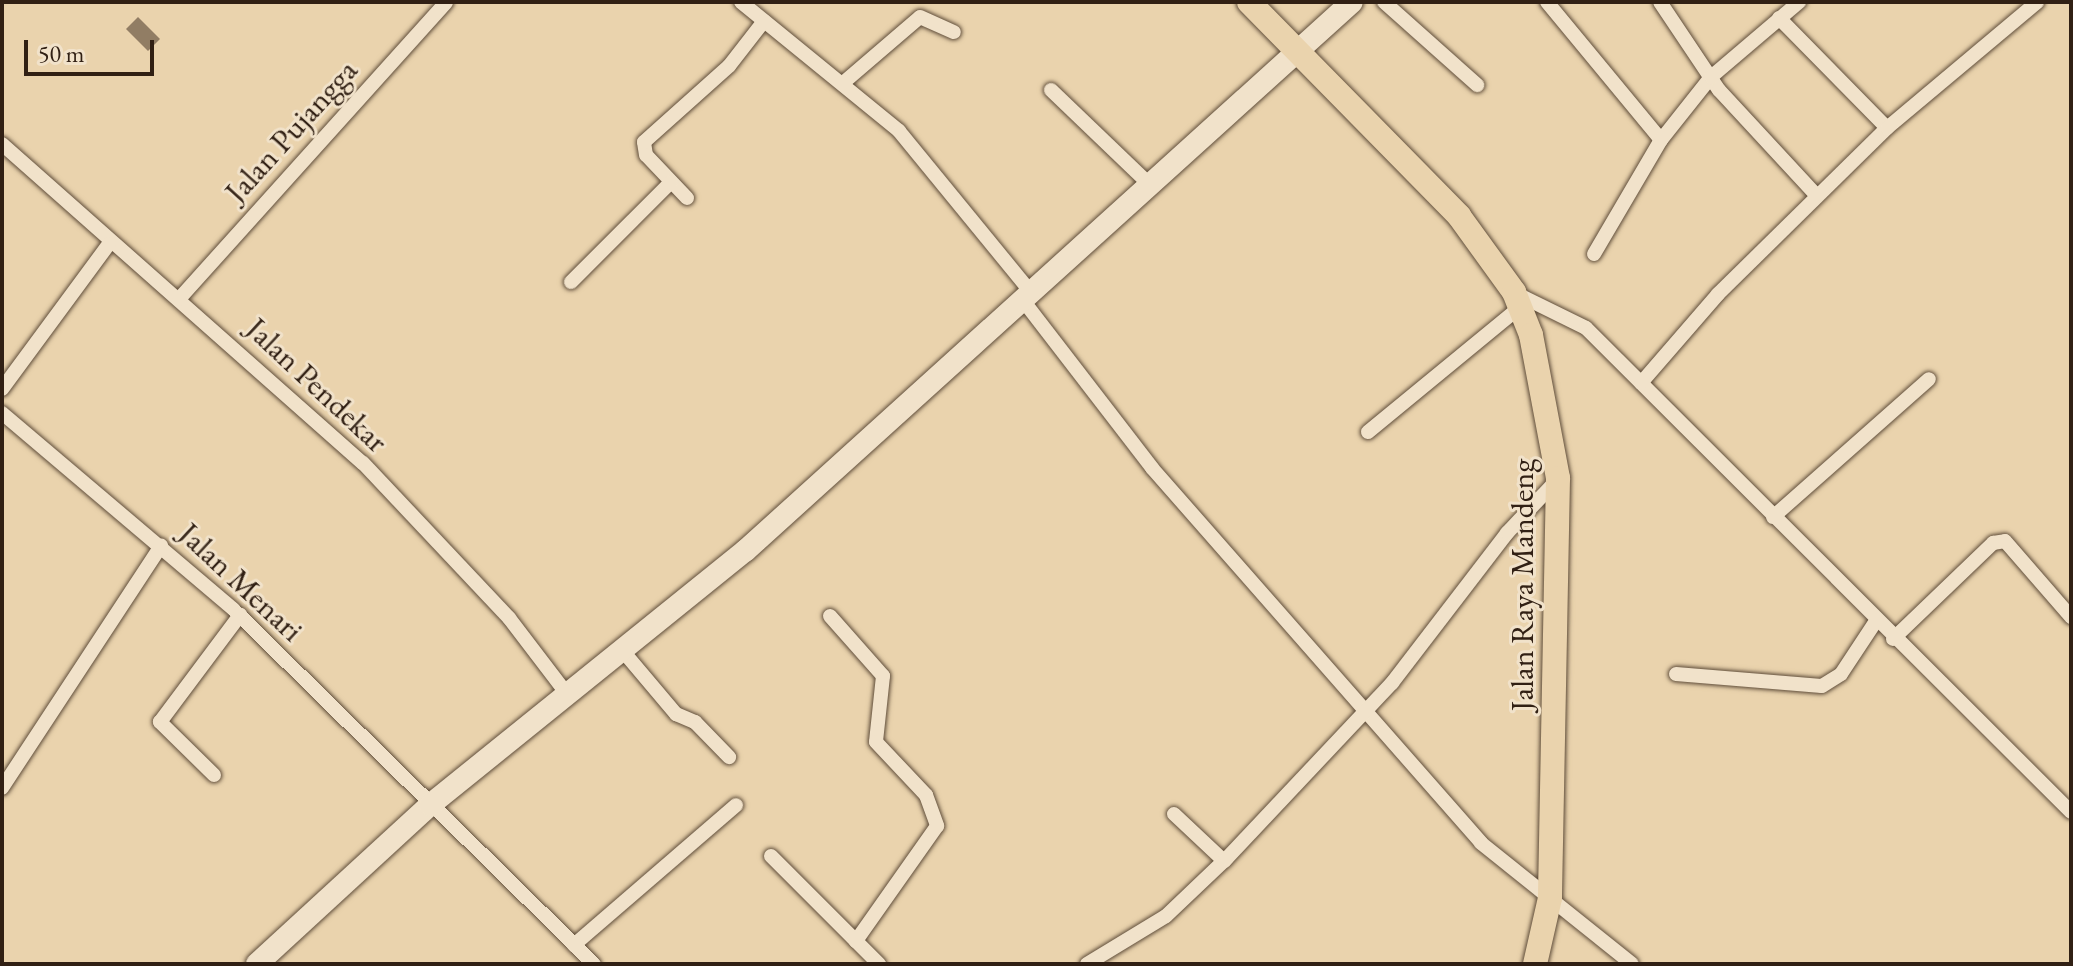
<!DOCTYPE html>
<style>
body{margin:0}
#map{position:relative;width:2073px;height:966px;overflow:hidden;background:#ead3ad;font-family:"EB Garamond",serif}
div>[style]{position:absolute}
.building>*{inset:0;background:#917d64}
.roads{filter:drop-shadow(0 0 2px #5f4d3a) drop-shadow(0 0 2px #5f4d3a)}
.minor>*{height:14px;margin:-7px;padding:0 7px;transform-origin:7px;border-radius:7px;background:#f1e2ca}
.secondary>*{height:22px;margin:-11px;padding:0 11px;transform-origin:11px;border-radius:11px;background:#f1e2ca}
.trunk>*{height:24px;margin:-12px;padding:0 12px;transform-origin:12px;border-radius:12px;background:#ead3ad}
span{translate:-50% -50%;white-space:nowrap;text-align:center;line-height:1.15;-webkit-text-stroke:6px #f1e2ca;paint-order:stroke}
.street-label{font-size:32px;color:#312014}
.frame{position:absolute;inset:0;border:4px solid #312014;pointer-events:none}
.scale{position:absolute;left:24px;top:40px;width:130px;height:36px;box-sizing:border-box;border:4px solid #312014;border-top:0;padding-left:10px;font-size:24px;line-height:28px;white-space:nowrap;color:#312014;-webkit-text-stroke:6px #f1e2ca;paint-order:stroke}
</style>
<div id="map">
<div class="building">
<div style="clip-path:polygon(138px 17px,160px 39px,148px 51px,126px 29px)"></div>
</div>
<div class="roads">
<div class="minor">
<div style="left:741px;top:2px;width:204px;rotate:39.2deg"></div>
<div style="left:899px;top:131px;width:208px;rotate:50.7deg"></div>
<div style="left:1384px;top:2px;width:125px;rotate:41.7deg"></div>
<div style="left:1547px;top:2px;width:179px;rotate:50.4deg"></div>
<div style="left:1660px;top:2px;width:106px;rotate:56.2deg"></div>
<div style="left:1719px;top:90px;width:144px;rotate:47.2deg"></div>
<div style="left:1779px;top:18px;width:154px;rotate:45.5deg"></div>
<div style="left:843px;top:83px;width:101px;rotate:-40.6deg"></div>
<div style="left:920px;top:17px;width:37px;rotate:24deg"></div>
<div style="left:1051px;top:90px;width:137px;rotate:43.8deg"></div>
<div style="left:2px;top:144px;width:482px;rotate:41.5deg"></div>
<div style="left:363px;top:463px;width:213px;rotate:46.7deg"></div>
<div style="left:509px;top:618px;width:96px;rotate:52.7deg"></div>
<div style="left:687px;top:198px;width:59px;rotate:-133.6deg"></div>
<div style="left:646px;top:155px;width:13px;rotate:-99deg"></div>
<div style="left:644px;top:142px;width:114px;rotate:-41.8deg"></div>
<div style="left:729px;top:66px;width:57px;rotate:-52.1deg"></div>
<div style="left:1594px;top:254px;width:132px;rotate:-59.6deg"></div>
<div style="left:1661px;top:140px;width:80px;rotate:-51.6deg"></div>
<div style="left:1711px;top:77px;width:116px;rotate:-40.4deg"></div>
<div style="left:571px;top:282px;width:141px;rotate:-45deg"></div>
<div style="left:1515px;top:293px;width:79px;rotate:26.2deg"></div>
<div style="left:1586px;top:328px;width:685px;rotate:44.94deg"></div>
<div style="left:179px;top:299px;width:399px;rotate:-48deg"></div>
<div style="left:1022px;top:299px;width:213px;rotate:52.4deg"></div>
<div style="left:1152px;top:468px;width:499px;rotate:48.7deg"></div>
<div style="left:1481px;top:843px;width:193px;rotate:38.7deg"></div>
<div style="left:1641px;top:383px;width:118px;rotate:-49.1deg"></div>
<div style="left:1718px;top:294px;width:237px;rotate:-44.5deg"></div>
<div style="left:1887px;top:128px;width:196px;rotate:-40deg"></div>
<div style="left:2px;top:389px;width:180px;rotate:-53.6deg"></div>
<div style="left:2px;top:413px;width:303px;rotate:40.3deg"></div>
<div style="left:233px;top:609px;width:506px;rotate:44.52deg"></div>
<div style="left:1368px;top:432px;width:197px;rotate:-39.4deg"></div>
<div style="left:1773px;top:517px;width:208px;rotate:-41.5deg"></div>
<div style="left:830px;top:616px;width:80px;rotate:48.5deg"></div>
<div style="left:883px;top:676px;width:66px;rotate:96.1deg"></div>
<div style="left:876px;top:742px;width:73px;rotate:46.7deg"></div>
<div style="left:926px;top:795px;width:33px;rotate:70deg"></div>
<div style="left:937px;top:826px;width:141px;rotate:125.2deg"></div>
<div style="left:1893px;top:639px;width:139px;rotate:-43.8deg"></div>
<div style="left:1993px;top:543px;width:12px;rotate:-9deg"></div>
<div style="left:2005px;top:541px;width:101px;rotate:49deg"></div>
<div style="left:622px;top:650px;width:84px;rotate:49.8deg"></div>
<div style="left:676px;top:714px;width:21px;rotate:23deg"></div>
<div style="left:695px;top:722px;width:49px;rotate:45.8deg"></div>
<div style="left:1676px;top:674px;width:146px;rotate:4.7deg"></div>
<div style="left:1822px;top:686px;width:22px;rotate:-32deg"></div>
<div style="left:1841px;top:674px;width:64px;rotate:-56.6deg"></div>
<div style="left:214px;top:775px;width:76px;rotate:-135.5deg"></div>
<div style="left:160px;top:722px;width:134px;rotate:-53.2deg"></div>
<div style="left:2px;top:788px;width:290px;rotate:-56.7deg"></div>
<div style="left:1174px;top:814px;width:69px;rotate:43.2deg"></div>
<div style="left:771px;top:856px;width:153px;rotate:45deg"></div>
<div style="left:574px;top:945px;width:214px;rotate:-40.8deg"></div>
<div style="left:1087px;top:964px;width:92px;rotate:-31.3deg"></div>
<div style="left:1166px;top:916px;width:84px;rotate:-43.6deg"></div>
<div style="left:1227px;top:858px;width:241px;rotate:-46.7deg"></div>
<div style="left:1392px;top:683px;width:189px;rotate:-52.5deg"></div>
<div style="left:1507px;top:533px;width:74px;rotate:-46.6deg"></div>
</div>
<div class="secondary">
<div style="left:257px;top:964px;width:235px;rotate:-42.6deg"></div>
<div style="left:430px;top:805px;width:405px;rotate:-38.9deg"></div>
<div style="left:745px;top:551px;width:818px;rotate:-42.13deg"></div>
</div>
<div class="trunk">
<div style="left:1249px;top:2px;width:300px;rotate:45.5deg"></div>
<div style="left:1459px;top:216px;width:94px;rotate:54.1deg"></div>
<div style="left:1514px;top:292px;width:46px;rotate:68.4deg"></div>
<div style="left:1531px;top:335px;width:146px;rotate:79.3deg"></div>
<div style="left:1558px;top:478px;width:420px;rotate:91.1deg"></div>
<div style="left:1550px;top:898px;width:68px;rotate:102.8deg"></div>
</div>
</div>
<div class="street-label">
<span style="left:291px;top:131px;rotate:-48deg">Jalan Pujangga</span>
<span style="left:317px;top:385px;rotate:43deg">Jalan Pendekar</span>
<span style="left:241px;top:582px;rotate:43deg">Jalan Menari</span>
<span style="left:1522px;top:585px;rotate:-90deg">Jalan Raya Mandeng</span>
</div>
<div class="frame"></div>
<div class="scale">50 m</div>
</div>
